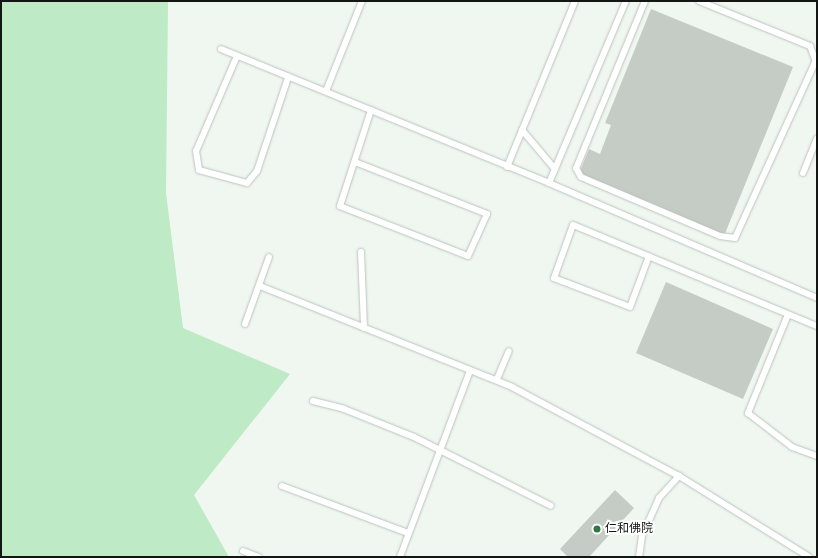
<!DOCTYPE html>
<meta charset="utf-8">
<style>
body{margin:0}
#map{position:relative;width:818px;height:558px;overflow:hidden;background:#eff7f0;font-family:"Fira Sans Condensed","Noto Sans TC",sans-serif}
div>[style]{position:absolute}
.green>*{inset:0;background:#beeac5}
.building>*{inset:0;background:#c4ccc5}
.roads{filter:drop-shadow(0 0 1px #bbc3bc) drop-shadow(0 0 1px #bbc3bc)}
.service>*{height:6px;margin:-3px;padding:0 3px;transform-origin:3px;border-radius:3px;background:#fff}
.dots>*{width:11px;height:11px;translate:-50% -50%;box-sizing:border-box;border:2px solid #fff;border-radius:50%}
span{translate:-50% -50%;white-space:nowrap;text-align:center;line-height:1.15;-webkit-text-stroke:4px #fff;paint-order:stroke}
.poi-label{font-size:12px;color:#131613}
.left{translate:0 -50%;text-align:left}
.frame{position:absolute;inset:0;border:2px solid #131613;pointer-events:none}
</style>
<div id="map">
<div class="green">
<div style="clip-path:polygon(1px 1px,168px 1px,166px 193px,183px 328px,290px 374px,194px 495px,229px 557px,1px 557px)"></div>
</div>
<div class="building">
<div style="clip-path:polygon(651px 9px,793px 67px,724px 236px,578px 176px,589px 149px,600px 154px,611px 125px,605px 123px)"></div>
<div style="clip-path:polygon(666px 282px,773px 329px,743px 399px,636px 353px)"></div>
<div style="clip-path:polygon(615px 490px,634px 508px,589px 557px,568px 557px,560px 549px)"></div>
</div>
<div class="roads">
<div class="service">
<div style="left:645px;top:1px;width:181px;rotate:112.4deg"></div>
<div style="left:576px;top:168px;width:10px;rotate:61deg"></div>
<div style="left:581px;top:177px;width:151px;rotate:23deg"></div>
<div style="left:720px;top:236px;width:15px;rotate:8deg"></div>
<div style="left:735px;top:238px;width:198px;rotate:-65.5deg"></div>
<div style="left:699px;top:1px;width:120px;rotate:22.1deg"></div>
<div style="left:810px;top:46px;width:17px;rotate:69deg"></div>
<div style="left:221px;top:49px;width:354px;rotate:22.2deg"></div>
<div style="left:549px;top:183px;width:292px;rotate:23.2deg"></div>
<div style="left:237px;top:56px;width:103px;rotate:113.3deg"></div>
<div style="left:196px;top:151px;width:19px;rotate:81deg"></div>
<div style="left:199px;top:170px;width:50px;rotate:15.2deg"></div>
<div style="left:247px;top:183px;width:16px;rotate:-50deg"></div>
<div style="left:257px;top:171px;width:98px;rotate:-71.6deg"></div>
<div style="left:326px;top:91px;width:97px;rotate:-68.2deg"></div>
<div style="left:522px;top:130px;width:51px;rotate:49.8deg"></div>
<div style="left:355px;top:162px;width:142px;rotate:21.5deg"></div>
<div style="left:487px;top:214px;width:46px;rotate:114.3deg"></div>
<div style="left:468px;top:256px;width:137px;rotate:-158.7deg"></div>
<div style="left:340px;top:206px;width:101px;rotate:-72.1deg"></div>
<div style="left:507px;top:167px;width:179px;rotate:-67.7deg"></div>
<div style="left:803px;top:173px;width:37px;rotate:-68deg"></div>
<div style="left:549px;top:183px;width:198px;rotate:-67.1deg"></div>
<div style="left:361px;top:252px;width:76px;rotate:87.7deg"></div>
<div style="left:649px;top:256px;width:54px;rotate:110.4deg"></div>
<div style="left:630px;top:307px;width:81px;rotate:-159.1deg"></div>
<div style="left:554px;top:278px;width:56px;rotate:-70.3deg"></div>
<div style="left:573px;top:225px;width:264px;rotate:22.5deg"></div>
<div style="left:260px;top:286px;width:271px;rotate:21.8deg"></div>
<div style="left:512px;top:387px;width:189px;rotate:28.1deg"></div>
<div style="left:679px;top:476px;width:153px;rotate:31.9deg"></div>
<div style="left:787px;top:317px;width:104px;rotate:112.1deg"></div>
<div style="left:748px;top:413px;width:56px;rotate:37.7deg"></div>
<div style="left:792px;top:447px;width:27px;rotate:20deg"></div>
<div style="left:245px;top:324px;width:71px;rotate:-70.3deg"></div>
<div style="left:497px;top:379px;width:30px;rotate:-67deg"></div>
<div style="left:313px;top:401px;width:32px;rotate:14deg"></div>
<div style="left:344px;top:409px;width:75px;rotate:21.8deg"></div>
<div style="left:414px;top:437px;width:153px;rotate:26.7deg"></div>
<div style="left:282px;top:486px;width:134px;rotate:20.5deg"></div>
<div style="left:243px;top:551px;width:17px;rotate:21deg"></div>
<div style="left:400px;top:557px;width:199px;rotate:-69.4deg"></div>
<div style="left:639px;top:557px;width:21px;rotate:-82deg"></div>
<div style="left:642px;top:536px;width:42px;rotate:-65.9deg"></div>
<div style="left:659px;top:498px;width:30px;rotate:-48deg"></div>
</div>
</div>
<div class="dots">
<div style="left:597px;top:529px;background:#317743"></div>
</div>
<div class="poi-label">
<span class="left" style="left:605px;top:529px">仁和佛院</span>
</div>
<div class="frame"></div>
</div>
